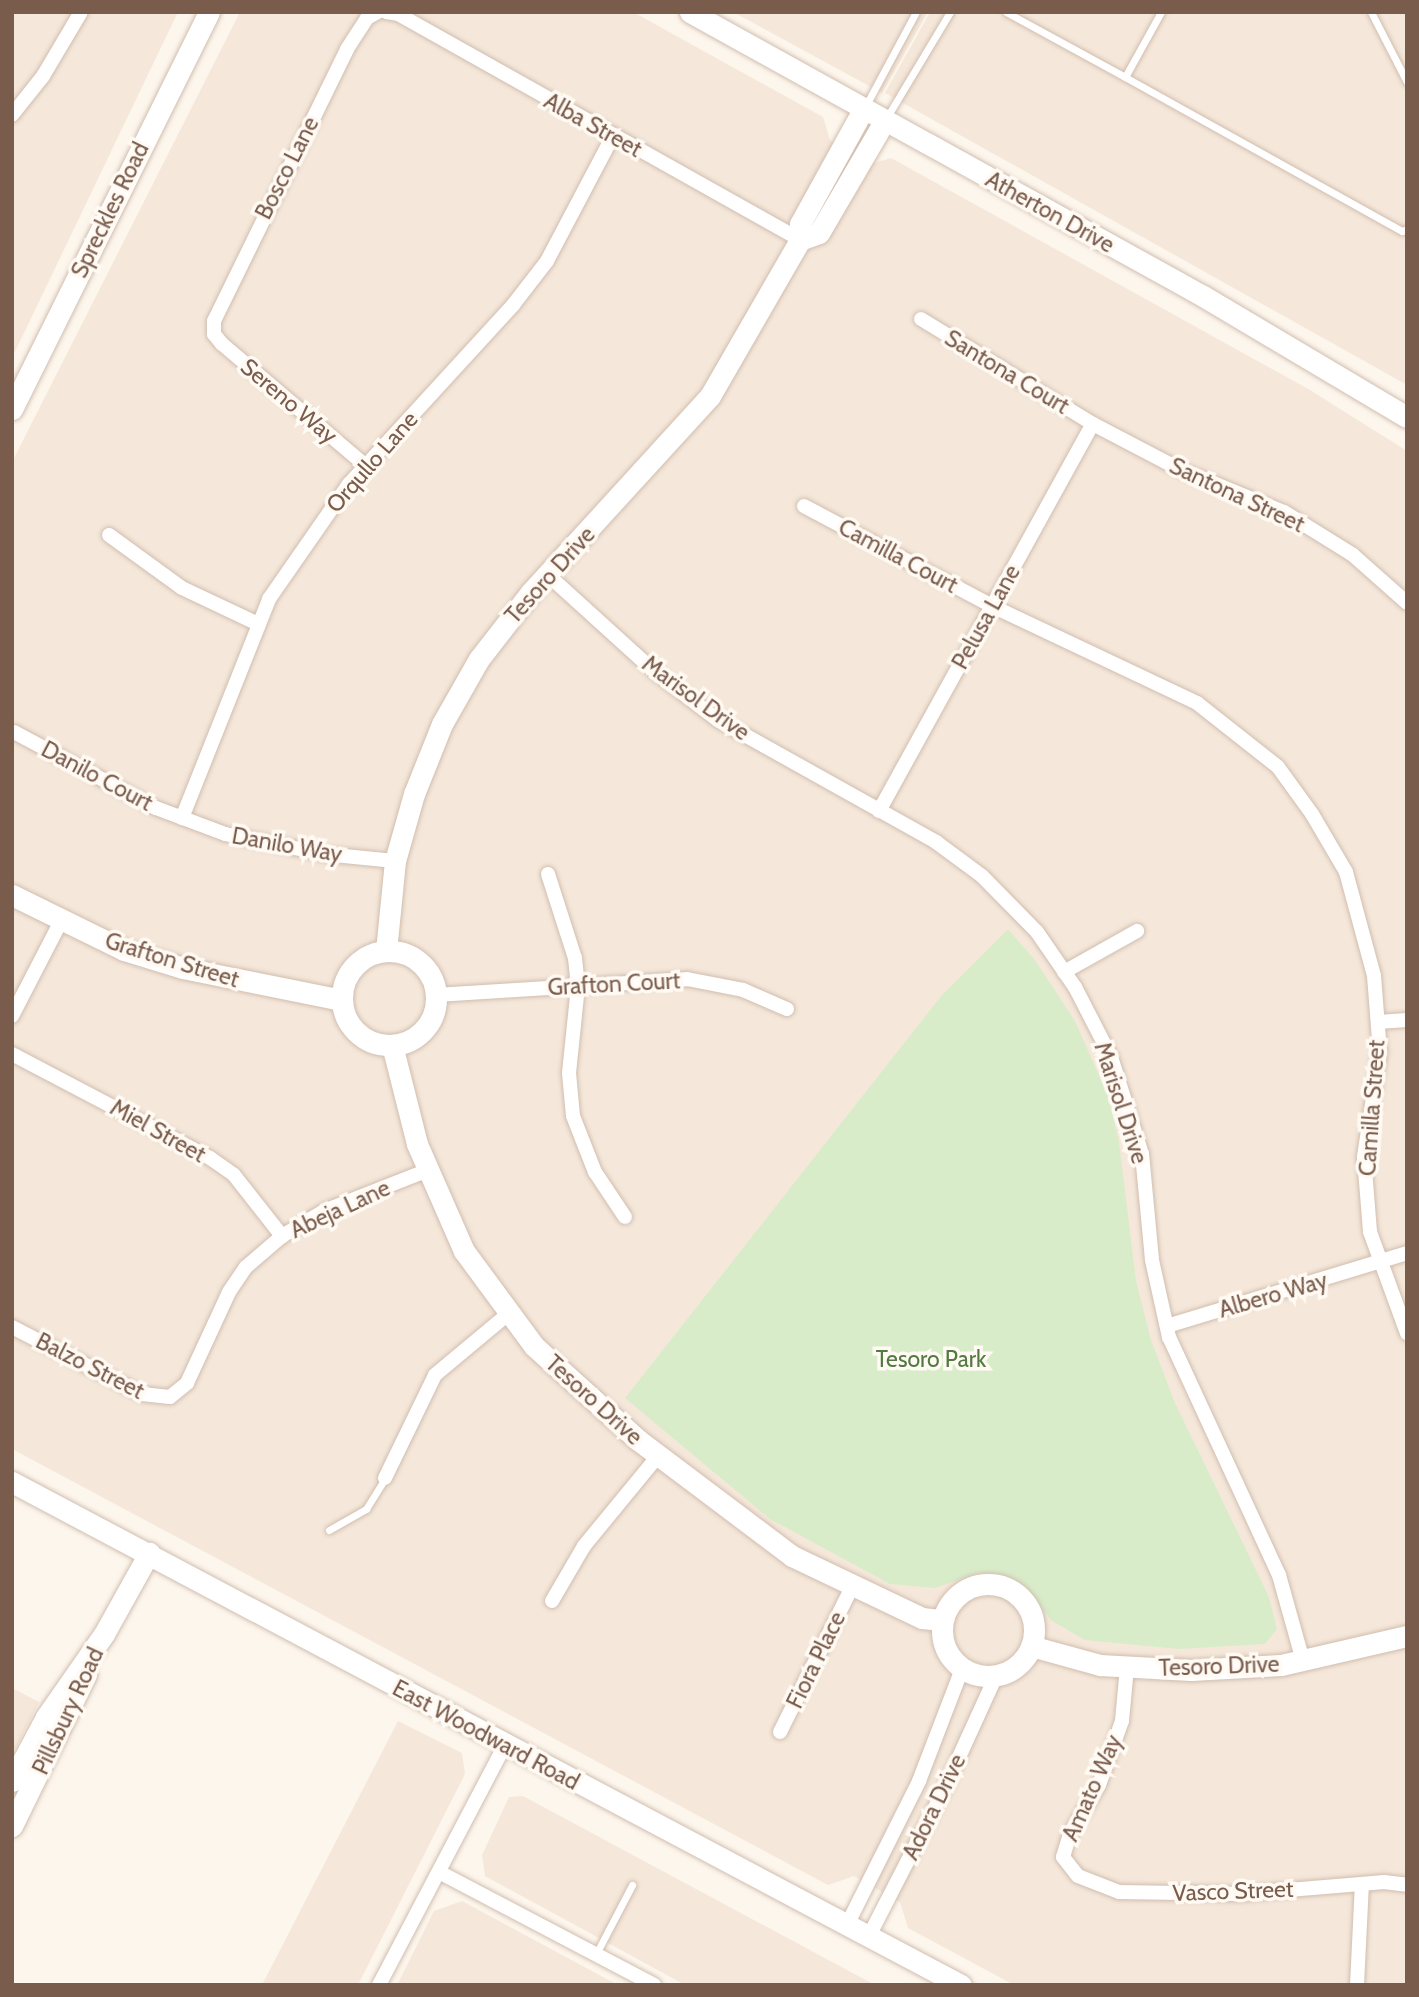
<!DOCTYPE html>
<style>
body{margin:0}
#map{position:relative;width:1419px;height:1997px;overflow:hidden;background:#fdf6ec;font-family:Cabin,sans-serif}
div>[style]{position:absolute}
.residential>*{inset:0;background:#f5e8da}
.green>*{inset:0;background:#d8ecc9}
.roads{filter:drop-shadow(0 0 2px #d1beb0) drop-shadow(0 0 2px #d1beb0)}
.lane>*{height:7px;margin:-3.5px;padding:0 3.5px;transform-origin:3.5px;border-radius:3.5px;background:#fff}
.street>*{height:14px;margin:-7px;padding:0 7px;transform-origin:7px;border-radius:7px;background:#fff}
.secondary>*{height:21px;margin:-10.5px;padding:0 10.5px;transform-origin:10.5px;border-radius:10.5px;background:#fff}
.secondary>.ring{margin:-10.5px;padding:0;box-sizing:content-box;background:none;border:21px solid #fff;border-radius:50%}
span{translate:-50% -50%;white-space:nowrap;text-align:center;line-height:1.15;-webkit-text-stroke:7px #fffaf3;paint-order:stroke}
.street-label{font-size:23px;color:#7a5c4d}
.park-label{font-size:23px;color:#537a41}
.frame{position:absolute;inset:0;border:14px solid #7a5c4d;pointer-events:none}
</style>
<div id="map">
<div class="residential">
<div style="clip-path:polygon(12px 12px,178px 12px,12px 358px)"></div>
<div style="clip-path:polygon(240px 12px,633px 12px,823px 117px,830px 140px,871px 164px,891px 158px,1310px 390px,1407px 451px,1407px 1985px,1014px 1985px,908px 1928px,900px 1902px,854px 1876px,828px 1885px,12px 1449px,12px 462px)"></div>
<div style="clip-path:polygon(733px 12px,928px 12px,882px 93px)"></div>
<div style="clip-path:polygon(930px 12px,1406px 12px,1407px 385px,885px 93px)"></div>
<div style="clip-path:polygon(12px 1688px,39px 1702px,12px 1755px)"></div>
<div style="clip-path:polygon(398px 1721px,462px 1753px,465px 1774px,358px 1985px,262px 1985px)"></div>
<div style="clip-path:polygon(523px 1796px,875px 1985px,685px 1985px,485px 1876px,482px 1855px,509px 1797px)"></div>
<div style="clip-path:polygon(462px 1901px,618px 1985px,397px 1985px,434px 1911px)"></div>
</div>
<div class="green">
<div style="clip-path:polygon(1008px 929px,1035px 960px,1075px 1021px,1108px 1096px,1119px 1142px,1136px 1281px,1151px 1340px,1175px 1403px,1269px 1597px,1277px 1629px,1265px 1644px,1179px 1649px,1085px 1640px,1052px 1621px,1021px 1584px,996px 1574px,978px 1573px,935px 1588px,890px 1584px,770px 1519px,625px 1398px,942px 995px)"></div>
</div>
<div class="roads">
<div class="lane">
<div style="left:1006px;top:12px;width:136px;rotate:28.6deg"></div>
<div style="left:1125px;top:77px;width:74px;rotate:-61deg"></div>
<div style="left:1371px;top:12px;width:79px;rotate:62.8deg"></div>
<div style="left:1125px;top:77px;width:317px;rotate:29.1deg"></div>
<div style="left:1402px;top:231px;width:5px;rotate:-22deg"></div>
<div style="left:865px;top:107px;width:108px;rotate:-61.8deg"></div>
<div style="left:887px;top:117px;width:122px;rotate:-59deg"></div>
<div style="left:329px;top:1530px;width:43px;rotate:-29.6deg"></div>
<div style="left:366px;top:1509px;width:36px;rotate:-58deg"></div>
<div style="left:596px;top:1954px;width:78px;rotate:-62.4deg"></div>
</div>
<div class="street">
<div style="left:386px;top:12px;width:12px;rotate:9deg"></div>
<div style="left:398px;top:14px;width:461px;rotate:29.3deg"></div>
<div style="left:12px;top:115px;width:50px;rotate:-51.5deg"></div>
<div style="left:43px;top:76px;width:74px;rotate:-59.3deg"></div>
<div style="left:921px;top:319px;width:202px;rotate:31.4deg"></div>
<div style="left:1093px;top:424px;width:97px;rotate:27.6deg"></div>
<div style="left:1179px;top:469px;width:113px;rotate:22.3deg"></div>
<div style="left:1284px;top:512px;width:81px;rotate:31.9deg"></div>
<div style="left:1353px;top:555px;width:72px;rotate:41.6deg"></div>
<div style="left:366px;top:466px;width:189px;rotate:-139.7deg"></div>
<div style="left:222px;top:344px;width:13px;rotate:-129deg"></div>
<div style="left:214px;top:334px;width:13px;rotate:-90deg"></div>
<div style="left:214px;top:321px;width:303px;rotate:-63.9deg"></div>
<div style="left:347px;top:49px;width:37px;rotate:-57deg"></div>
<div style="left:367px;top:18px;width:13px;rotate:-29deg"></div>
<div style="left:804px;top:506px;width:213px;rotate:28deg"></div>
<div style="left:992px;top:606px;width:227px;rotate:25.3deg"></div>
<div style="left:1197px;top:703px;width:103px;rotate:38.3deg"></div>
<div style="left:1278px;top:767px;width:58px;rotate:54.1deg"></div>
<div style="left:1312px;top:814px;width:67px;rotate:59.6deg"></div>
<div style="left:1346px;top:872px;width:108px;rotate:74.9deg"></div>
<div style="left:1374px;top:976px;width:76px;rotate:85.5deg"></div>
<div style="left:1380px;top:1052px;width:106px;rotate:98.7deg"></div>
<div style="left:1364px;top:1157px;width:75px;rotate:85.4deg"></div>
<div style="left:1370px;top:1232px;width:108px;rotate:69.9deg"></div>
<div style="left:109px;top:535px;width:90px;rotate:36deg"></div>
<div style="left:182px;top:588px;width:84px;rotate:25.3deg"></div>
<div style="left:548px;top:575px;width:146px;rotate:42.2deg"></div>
<div style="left:656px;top:673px;width:78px;rotate:37.2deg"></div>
<div style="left:718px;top:720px;width:250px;rotate:29.2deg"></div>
<div style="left:936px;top:842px;width:57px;rotate:36.5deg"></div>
<div style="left:982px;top:876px;width:78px;rotate:45.5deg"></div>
<div style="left:1037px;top:932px;width:67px;rotate:55.4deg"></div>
<div style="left:1075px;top:987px;width:79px;rotate:62.8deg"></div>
<div style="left:1111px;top:1057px;width:102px;rotate:72.3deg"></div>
<div style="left:1142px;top:1154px;width:106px;rotate:84.6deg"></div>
<div style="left:1152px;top:1260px;width:79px;rotate:77.6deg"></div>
<div style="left:1169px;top:1337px;width:262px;rotate:65.2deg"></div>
<div style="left:1279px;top:1575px;width:89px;rotate:74.4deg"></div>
<div style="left:14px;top:732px;width:161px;rotate:28.2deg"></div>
<div style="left:156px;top:808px;width:74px;rotate:20.6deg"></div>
<div style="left:225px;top:834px;width:101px;rotate:11.4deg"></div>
<div style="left:324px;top:854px;width:71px;rotate:5.6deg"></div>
<div style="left:879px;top:811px;width:442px;rotate:-61.1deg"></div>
<div style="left:182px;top:818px;width:236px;rotate:-68.3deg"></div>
<div style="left:269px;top:599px;width:140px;rotate:-55.2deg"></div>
<div style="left:349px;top:484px;width:243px;rotate:-47.5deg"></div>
<div style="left:513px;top:305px;width:56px;rotate:-52.3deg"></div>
<div style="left:547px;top:261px;width:141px;rotate:-62.2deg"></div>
<div style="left:548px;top:874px;width:88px;rotate:72.2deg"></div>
<div style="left:575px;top:958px;width:28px;rotate:84deg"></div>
<div style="left:578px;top:986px;width:87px;rotate:95.9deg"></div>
<div style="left:569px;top:1073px;width:43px;rotate:84.7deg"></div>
<div style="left:573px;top:1116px;width:60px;rotate:68.6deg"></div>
<div style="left:595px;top:1172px;width:54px;rotate:56.3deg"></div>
<div style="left:1064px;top:972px;width:84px;rotate:-29.3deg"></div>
<div style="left:436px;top:995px;width:252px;rotate:-3.6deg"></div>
<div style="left:687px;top:979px;width:57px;rotate:11.1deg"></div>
<div style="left:743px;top:990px;width:48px;rotate:23.4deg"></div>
<div style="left:12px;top:1016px;width:107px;rotate:-62.7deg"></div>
<div style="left:1378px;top:1022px;width:29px;rotate:-4deg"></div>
<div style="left:12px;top:1054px;width:224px;rotate:27.7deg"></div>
<div style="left:210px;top:1158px;width:29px;rotate:35deg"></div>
<div style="left:234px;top:1175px;width:78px;rotate:51.8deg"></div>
<div style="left:1167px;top:1326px;width:251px;rotate:-16.9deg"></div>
<div style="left:12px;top:1327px;width:146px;rotate:27.3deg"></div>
<div style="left:142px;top:1394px;width:28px;rotate:6deg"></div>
<div style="left:170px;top:1397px;width:22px;rotate:-39deg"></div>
<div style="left:187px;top:1383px;width:100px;rotate:-65.2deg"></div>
<div style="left:229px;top:1292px;width:30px;rotate:-56deg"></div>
<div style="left:246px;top:1267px;width:48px;rotate:-40.7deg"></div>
<div style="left:282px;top:1236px;width:49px;rotate:-30.8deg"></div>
<div style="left:324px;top:1211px;width:112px;rotate:-21.5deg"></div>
<div style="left:385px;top:1478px;width:114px;rotate:-64.1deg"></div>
<div style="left:435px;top:1375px;width:95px;rotate:-39.9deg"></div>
<div style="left:552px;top:1601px;width:64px;rotate:-59.8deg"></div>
<div style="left:584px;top:1546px;width:117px;rotate:-50.6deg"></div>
<div style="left:1127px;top:1667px;width:54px;rotate:95.3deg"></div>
<div style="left:1122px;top:1721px;width:68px;rotate:109.8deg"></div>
<div style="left:1099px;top:1785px;width:57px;rotate:120.6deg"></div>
<div style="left:1070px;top:1834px;width:24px;rotate:107deg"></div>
<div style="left:1063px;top:1857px;width:24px;rotate:52deg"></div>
<div style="left:1078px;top:1876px;width:44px;rotate:21.3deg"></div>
<div style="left:1119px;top:1892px;width:122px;rotate:0.9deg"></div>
<div style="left:1241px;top:1894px;width:144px;rotate:-4.8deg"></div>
<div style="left:1384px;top:1882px;width:23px;rotate:7deg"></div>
<div style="left:780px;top:1732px;width:162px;rotate:-63.6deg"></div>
<div style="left:439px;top:1872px;width:243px;rotate:27.7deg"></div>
<div style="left:847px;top:1925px;width:161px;rotate:-63.4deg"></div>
<div style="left:919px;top:1781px;width:120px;rotate:-69deg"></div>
<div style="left:869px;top:1936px;width:164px;rotate:-62.8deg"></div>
<div style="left:944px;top:1790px;width:125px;rotate:-65.5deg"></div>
<div style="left:379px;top:1985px;width:271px;rotate:-62.3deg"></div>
<div style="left:1357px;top:1985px;width:101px;rotate:-87.2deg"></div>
</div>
<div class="secondary">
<div style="left:690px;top:12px;width:586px;rotate:28.97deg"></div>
<div style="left:1203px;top:296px;width:237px;rotate:30.7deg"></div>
<div style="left:800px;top:240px;width:20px;rotate:-20deg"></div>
<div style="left:819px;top:233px;width:131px;rotate:-59.7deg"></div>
<div style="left:12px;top:409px;width:443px;rotate:-63.6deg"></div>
<div style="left:12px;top:895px;width:125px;rotate:26.2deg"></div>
<div style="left:124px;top:950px;width:62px;rotate:17deg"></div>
<div style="left:183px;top:968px;width:161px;rotate:11.4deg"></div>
<div style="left:386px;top:951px;width:90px;rotate:-84.3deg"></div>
<div style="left:395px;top:861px;width:70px;rotate:-74.2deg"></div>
<div style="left:414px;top:794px;width:75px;rotate:-68.2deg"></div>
<div style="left:442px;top:724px;width:75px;rotate:-60.4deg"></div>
<div style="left:479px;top:659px;width:85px;rotate:-52.2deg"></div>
<div style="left:531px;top:592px;width:265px;rotate:-47.6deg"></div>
<div style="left:710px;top:396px;width:180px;rotate:-60deg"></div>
<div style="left:800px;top:240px;width:16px;rotate:-90deg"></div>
<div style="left:800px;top:224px;width:132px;rotate:-61.1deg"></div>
<div class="ring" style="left:342px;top:951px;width:73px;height:73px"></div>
<div style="left:392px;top:1045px;width:102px;rotate:75.8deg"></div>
<div style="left:417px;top:1144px;width:117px;rotate:66.3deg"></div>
<div style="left:464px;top:1251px;width:118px;rotate:53.6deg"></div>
<div style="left:534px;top:1346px;width:140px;rotate:42.1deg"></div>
<div style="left:638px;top:1440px;width:193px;rotate:37deg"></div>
<div style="left:792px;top:1556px;width:144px;rotate:25.5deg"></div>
<div style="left:922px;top:1618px;width:20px;rotate:6deg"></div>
<div style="left:12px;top:1482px;width:1074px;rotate:27.93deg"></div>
<div class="ring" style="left:942px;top:1584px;width:71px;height:71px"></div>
<div style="left:1031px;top:1646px;width:72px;rotate:15.4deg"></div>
<div style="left:1100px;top:1665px;width:91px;rotate:3.1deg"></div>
<div style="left:1191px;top:1670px;width:90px;rotate:-3.2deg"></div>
<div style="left:1281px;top:1665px;width:129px;rotate:-13deg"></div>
<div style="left:12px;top:1781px;width:72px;rotate:-62deg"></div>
<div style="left:46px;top:1717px;width:101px;rotate:-55.1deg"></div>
<div style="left:104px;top:1634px;width:93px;rotate:-60.9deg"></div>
<div style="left:12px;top:1826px;width:169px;rotate:-64deg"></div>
</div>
</div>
<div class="street-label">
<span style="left:593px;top:125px;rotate:29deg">Alba Street</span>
<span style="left:287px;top:168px;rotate:-63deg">Bosco Lane</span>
<span style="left:110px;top:210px;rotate:-64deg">Spreckles Road</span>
<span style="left:1050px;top:212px;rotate:29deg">Atherton Drive</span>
<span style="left:1007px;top:372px;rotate:31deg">Santona Court</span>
<span style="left:289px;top:401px;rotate:40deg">Sereno Way</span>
<span style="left:372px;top:462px;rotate:-49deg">Orqullo Lane</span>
<span style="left:1237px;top:495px;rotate:25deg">Santona Street</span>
<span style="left:898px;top:556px;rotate:28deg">Camilla Court</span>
<span style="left:550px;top:575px;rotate:-48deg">Tesoro Drive</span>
<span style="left:986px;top:617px;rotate:-61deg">Pelusa Lane</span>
<span style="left:696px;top:698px;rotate:36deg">Marisol Drive</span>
<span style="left:97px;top:776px;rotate:28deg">Danilo Court</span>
<span style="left:287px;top:845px;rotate:10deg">Danilo Way</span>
<span style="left:172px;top:960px;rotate:17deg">Grafton Street</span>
<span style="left:614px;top:984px;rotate:-3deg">Grafton Court</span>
<span style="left:1121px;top:1103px;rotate:72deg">Marisol Drive</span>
<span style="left:1372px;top:1108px;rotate:-86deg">Camilla Street</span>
<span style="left:158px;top:1131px;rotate:29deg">Miel Street</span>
<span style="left:340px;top:1209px;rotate:-25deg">Abeja Lane</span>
<span style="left:1273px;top:1295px;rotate:-16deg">Albero Way</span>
<span style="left:90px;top:1366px;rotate:27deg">Balzo Street</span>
<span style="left:594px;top:1400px;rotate:42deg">Tesoro Drive</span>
<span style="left:816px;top:1660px;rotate:-64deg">Fiora Place</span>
<span style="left:1219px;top:1666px;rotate:-2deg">Tesoro Drive</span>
<span style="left:68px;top:1711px;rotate:-65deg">Pillsbury Road</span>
<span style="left:486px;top:1735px;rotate:28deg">East Woodward Road</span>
<span style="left:1092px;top:1788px;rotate:-66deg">Amato Way</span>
<span style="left:934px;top:1807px;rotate:-64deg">Adora Drive</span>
<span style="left:1233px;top:1891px;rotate:-2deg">Vasco Street</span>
</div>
<div class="park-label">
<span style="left:931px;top:1359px">Tesoro Park</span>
</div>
<div class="frame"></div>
</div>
